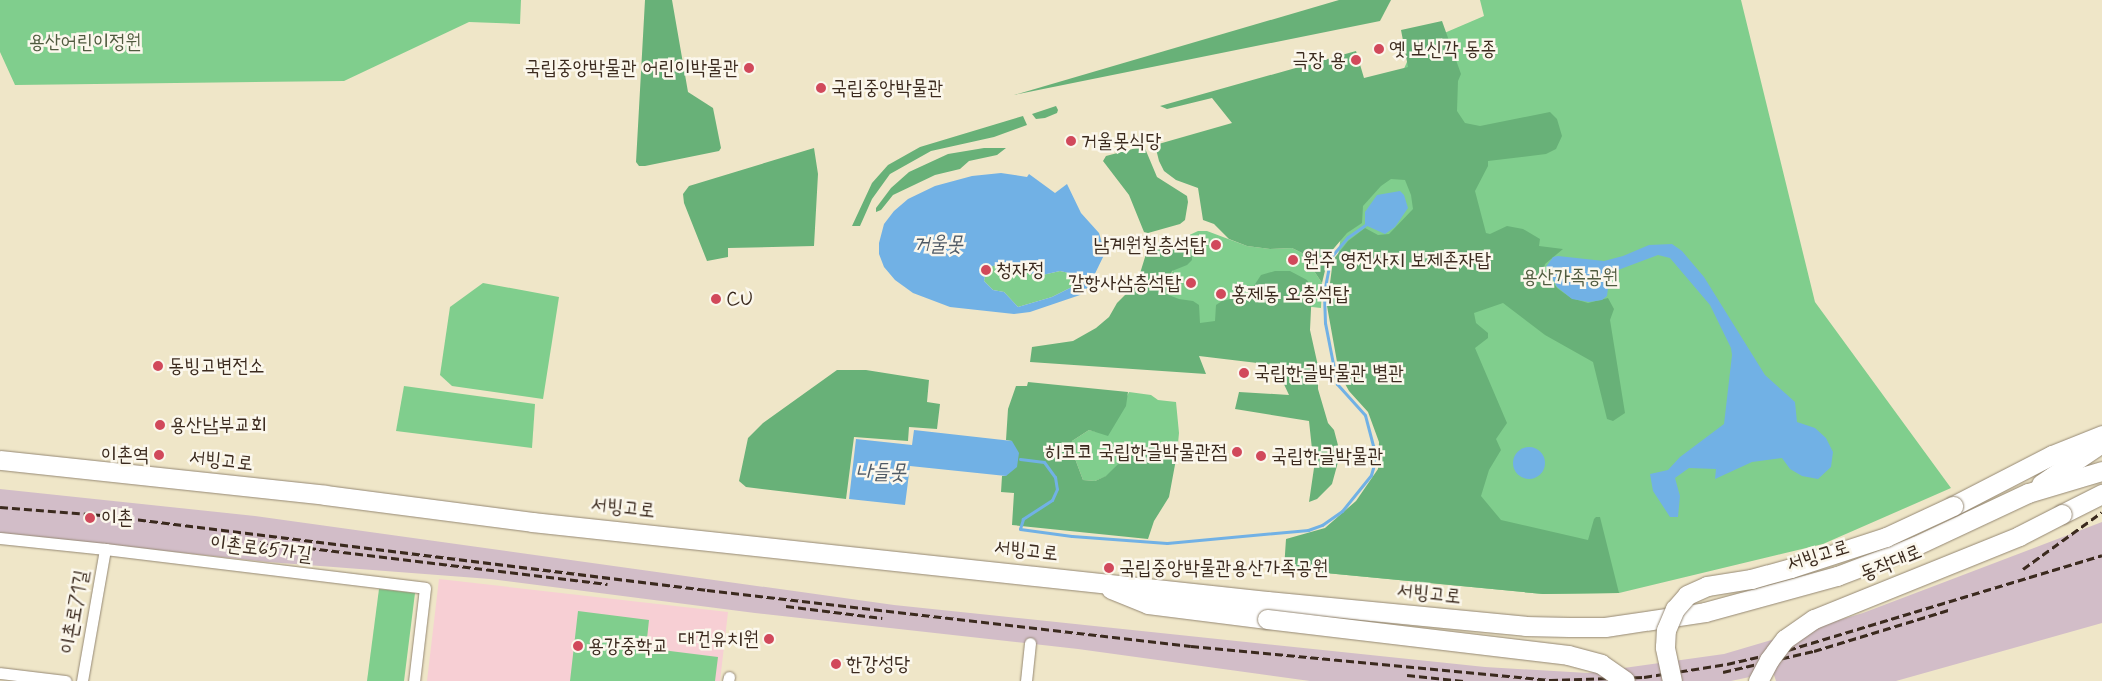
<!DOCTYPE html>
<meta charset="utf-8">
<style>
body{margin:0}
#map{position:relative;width:2102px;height:681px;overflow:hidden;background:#efe6c8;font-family:Mynerve,"Poor Story",sans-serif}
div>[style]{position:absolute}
.built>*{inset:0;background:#f7cfd4}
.industrial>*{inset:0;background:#d2bdc8}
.green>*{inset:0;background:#80ce8d}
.forest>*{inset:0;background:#68b178}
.water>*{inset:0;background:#71b1e5}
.round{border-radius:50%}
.stream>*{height:3px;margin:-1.5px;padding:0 1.5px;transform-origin:1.5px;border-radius:1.5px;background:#71b1e5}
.roads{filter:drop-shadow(0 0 1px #958873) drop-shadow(0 0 1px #958873)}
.minor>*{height:11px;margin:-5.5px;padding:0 5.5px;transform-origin:5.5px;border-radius:5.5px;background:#fff}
.primary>*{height:19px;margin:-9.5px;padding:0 9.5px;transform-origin:9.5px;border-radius:9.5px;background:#fff}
.rail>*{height:3px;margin-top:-1.5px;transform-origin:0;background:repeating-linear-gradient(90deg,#3b2a1e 0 8px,transparent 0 12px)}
.bridges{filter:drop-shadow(0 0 1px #958873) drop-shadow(0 0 1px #958873)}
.primary-bridge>*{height:19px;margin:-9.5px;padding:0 9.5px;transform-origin:9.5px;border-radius:9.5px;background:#fff}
.dots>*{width:14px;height:14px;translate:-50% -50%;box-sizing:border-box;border:2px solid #fbf7ec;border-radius:50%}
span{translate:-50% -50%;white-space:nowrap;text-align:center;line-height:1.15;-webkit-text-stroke:5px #fbf7ec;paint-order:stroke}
.park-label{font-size:20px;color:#505b3f}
.poi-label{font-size:20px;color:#3b2a1e}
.left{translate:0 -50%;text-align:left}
.right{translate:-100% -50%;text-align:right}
.street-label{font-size:20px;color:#3b2a1e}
.water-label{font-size:21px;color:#4e5964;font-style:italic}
</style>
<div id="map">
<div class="built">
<div style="clip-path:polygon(439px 579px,728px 612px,720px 681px,427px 681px)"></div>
</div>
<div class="industrial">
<div style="clip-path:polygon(0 489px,255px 516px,894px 605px,1485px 667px,1588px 673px,1724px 654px,1863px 613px,2102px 522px,2102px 623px,1896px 681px,1776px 681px,1773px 672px,1731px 681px,1310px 681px,1078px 649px,755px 613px,490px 579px,268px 562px,0 533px)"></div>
</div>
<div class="green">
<div style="clip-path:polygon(0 0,521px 0,520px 24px,469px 22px,344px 81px,15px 85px,0 52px)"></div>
<div style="clip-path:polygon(1480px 0,1741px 0,1815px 302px,1951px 488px,1823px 544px,1619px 593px,1543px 594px,1284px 569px,1334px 559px,1391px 456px,1331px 306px,1346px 200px,1414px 46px,1484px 16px)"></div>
<div style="clip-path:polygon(1198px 231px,1207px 231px,1247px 246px,1270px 249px,1292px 248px,1302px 253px,1322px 283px,1321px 308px,1303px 306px,1218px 327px,1159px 321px,1181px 239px)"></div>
<div style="clip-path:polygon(999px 264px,1038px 276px,1060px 271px,1069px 273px,1073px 282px,1072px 287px,1052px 297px,1018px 307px,1004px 292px,993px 290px,984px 281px,987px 268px)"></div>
<div style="clip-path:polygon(483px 283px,559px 297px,543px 399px,452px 386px,440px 375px,450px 307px)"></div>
<div style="clip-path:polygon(404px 386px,535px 404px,532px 448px,396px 431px)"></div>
<div style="clip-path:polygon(1129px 392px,1151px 395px,1158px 400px,1176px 402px,1179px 433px,1177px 454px,1171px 448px,1153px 444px,1124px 458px,1107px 476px,1095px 481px,1083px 480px,1071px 448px,1072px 441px,1089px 430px,1097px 432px,1127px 396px)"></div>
<div style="clip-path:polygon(379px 589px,415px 593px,404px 681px,367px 681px)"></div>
<div style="clip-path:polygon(578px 611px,649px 620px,646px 648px,718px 657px,715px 681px,570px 681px)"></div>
</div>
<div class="forest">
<div style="clip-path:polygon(645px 0,672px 0,688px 92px,713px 108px,721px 148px,719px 151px,645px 166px,639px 166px,636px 162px)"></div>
<div style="clip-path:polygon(1339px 0,1391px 0,1380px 21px,1014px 95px)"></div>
<div style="clip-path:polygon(1442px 21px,1461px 74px,1458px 81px,1457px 111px,1465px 123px,1480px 126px,1550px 112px,1557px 119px,1562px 136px,1556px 149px,1546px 154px,1488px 161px,1488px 166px,1475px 191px,1486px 233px,1490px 234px,1507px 226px,1523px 229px,1540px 239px,1539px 246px,1563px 249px,1545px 264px,1544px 268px,1557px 288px,1571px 298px,1588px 303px,1608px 298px,1614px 309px,1610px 320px,1625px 413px,1613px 421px,1607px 419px,1593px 362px,1545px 335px,1503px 303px,1474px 313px,1476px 323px,1488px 333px,1488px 338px,1475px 348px,1507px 423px,1496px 439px,1501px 450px,1489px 470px,1481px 496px,1501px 520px,1588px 540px,1594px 519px,1596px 517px,1600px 517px,1619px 593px,1543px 594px,1284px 569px,1286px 539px,1325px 528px,1356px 501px,1378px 469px,1379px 442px,1368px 412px,1349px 391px,1339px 373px,1327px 306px,1333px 260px,1348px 241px,1365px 228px,1378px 235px,1389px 234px,1413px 209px,1411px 195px,1405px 180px,1391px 179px,1381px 186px,1363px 206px,1362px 223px,1347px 233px,1329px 254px,1322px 283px,1302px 253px,1292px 248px,1270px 249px,1247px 246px,1229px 239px,1214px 224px,1203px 220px,1198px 188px,1176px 180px,1164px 171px,1159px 161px,1155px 145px,1232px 123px,1212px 98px,1167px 109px,1160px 106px,1356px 51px,1364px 78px,1408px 67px,1401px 30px)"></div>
<div style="clip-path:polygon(1056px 106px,1058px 110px,1057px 113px,1045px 118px,1036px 119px,1032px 114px)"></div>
<div style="clip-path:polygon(1023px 116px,1027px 125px,994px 137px,931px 151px,890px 174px,872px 199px,860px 226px,852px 226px,872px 183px,888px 165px,920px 147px)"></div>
<div style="clip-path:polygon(1144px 146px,1157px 177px,1187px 196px,1188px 202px,1185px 220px,1180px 224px,1148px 233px,1144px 232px,1129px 195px,1103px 161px,1106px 156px)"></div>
<div style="clip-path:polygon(814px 148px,818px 174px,814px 246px,728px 248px,728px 257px,707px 261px,684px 203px,683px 194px,689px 186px)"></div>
<div style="clip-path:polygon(984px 148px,1006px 148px,997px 155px,969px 161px,960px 169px,935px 175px,893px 195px,881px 210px,876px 212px,876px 208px,891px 188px,909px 172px,948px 154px)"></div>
<div style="clip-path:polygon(1186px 237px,1191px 248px,1192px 260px,1187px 265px,1172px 271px,1166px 294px,1179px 299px,1193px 301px,1199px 305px,1200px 323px,1215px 321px,1216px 305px,1222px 301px,1248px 295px,1261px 275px,1275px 271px,1290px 271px,1307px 280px,1312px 288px,1310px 330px,1318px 366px,1318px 389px,1328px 423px,1334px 430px,1339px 449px,1338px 462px,1332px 484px,1317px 499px,1309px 502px,1314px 468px,1309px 421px,1235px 409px,1239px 392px,1289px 395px,1275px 365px,1199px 356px,1206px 374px,1030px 362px,1032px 347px,1073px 341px,1096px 328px,1109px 317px,1117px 303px,1137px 283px,1146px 254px)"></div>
<div style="clip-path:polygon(837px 370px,866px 370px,929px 380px,927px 402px,940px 404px,937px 429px,909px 427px,908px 441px,854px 437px,846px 499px,746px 487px,739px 481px,748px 438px,763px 423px)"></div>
<div style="clip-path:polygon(1028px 382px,1128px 392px,1126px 406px,1108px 436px,1089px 430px,1072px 441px,1071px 448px,1083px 480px,1095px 481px,1106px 476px,1124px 458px,1153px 444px,1171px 448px,1177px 454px,1169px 497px,1154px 521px,1148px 539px,1012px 525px,1014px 493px,1001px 492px,1002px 476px,1006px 476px,1012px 441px,1006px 440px,1008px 409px,1016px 386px,1027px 386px)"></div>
</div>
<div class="water">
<div style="clip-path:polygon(evenodd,1001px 173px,1027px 177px,1029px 174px,1055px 193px,1067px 184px,1081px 213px,1099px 233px,1105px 253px,1089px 286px,1080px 295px,1030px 312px,1014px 314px,950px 307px,913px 293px,895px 280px,884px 267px,879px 254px,879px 243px,884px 224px,894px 211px,908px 199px,935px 186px,972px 176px,1001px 173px,999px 264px,1038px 276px,1060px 271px,1069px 273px,1073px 282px,1072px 287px,1052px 297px,1018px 307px,1004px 292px,993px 290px,984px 281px,987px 268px,999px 264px)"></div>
<div style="clip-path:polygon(1400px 191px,1404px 195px,1408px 208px,1395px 227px,1385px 234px,1365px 225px,1365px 212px,1377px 195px)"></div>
<div style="clip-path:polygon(1672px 244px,1682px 251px,1704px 277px,1765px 375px,1795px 402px,1797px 422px,1815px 428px,1826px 438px,1833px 452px,1831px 467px,1818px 479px,1802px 476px,1790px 469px,1782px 458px,1752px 462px,1715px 479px,1716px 469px,1689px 468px,1675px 478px,1680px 496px,1678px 517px,1670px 517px,1653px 491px,1650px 474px,1668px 470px,1680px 457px,1724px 424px,1732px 355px,1731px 348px,1710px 305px,1670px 258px,1658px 255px,1610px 273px,1607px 296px,1602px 300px,1589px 302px,1572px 299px,1557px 287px,1546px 267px,1553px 257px,1558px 256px,1604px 261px,1623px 256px,1649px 245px)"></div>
<div style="clip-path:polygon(914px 430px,1012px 441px,1019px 453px,1017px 467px,1006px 476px,910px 466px,905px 505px,849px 499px,856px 439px,912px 445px)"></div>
<div class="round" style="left:1513px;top:447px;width:32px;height:32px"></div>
</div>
<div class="stream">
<div style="left:1020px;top:459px;width:24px;rotate:7deg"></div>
<div style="left:1044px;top:462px;width:19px;rotate:54deg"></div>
<div style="left:1055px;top:477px;width:12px;rotate:81deg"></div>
<div style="left:1057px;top:489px;width:12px;rotate:114deg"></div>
<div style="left:1052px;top:500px;width:35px;rotate:147deg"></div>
<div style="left:1023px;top:519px;width:10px;rotate:107deg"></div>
<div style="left:1020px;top:529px;width:52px;rotate:7.7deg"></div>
<div style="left:1072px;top:536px;width:95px;rotate:4.2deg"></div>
<div style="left:1167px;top:543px;width:142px;rotate:-5.3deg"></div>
<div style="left:1308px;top:530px;width:15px;rotate:-20deg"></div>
<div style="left:1322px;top:525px;width:24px;rotate:-35deg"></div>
<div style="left:1342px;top:511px;width:46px;rotate:-51.1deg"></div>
<div style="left:1371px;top:475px;width:19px;rotate:-74deg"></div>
<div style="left:1376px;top:457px;width:43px;rotate:-104.7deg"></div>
<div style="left:1365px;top:415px;width:42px;rotate:-132.1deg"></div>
<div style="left:1337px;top:384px;width:62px;rotate:-101.1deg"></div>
<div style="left:1325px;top:323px;width:31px;rotate:-92deg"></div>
<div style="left:1324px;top:292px;width:36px;rotate:-79deg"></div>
<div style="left:1331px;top:257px;width:26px;rotate:-50deg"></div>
<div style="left:1348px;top:237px;width:21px;rotate:-35deg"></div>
</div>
<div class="roads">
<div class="minor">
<div style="left:0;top:538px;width:106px;rotate:6deg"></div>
<div style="left:105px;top:549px;width:322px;rotate:6.9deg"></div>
<div style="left:425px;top:588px;width:94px;rotate:96.7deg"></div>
<div style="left:0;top:673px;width:66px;rotate:6.9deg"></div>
<div style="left:82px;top:681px;width:134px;rotate:-80.1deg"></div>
<div style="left:728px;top:681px;width:4px;rotate:-76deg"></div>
<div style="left:1026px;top:681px;width:38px;rotate:-84deg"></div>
</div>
<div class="primary">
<div style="left:0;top:460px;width:327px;rotate:6.1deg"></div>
<div style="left:325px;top:495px;width:209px;rotate:7.4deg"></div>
<div style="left:532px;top:522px;width:739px;rotate:6.13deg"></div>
<div style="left:1267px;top:601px;width:259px;rotate:5.5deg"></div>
<div style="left:1525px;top:626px;width:44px;rotate:1.3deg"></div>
<div style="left:1569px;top:627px;width:36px"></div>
<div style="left:1605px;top:627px;width:101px;rotate:-8.5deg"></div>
<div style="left:1705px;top:612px;width:137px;rotate:-15.3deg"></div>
<div style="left:1837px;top:576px;width:84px;rotate:-21deg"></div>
<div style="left:1915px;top:546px;width:125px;rotate:-25.1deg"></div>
<div style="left:2028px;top:493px;width:77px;rotate:-16.6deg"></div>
<div style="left:2041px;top:484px;width:68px;rotate:-34.2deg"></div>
<div style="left:1953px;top:506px;width:111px;rotate:-27.3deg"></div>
<div style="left:2052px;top:455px;width:54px;rotate:-21.8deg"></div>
<div style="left:2062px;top:514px;width:45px;rotate:-26.6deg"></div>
<div style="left:1111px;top:589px;width:40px;rotate:22deg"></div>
<div style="left:1148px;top:604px;width:120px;rotate:7.2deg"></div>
</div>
</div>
<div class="rail">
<div style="left:0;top:507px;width:102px;rotate:4.5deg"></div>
<div style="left:102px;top:515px;width:610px;rotate:7.07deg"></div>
<div style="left:707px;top:590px;width:487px;rotate:6.6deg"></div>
<div style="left:1191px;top:646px;width:361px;rotate:5.4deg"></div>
<div style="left:1550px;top:680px;width:94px;rotate:-1.8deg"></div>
<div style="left:1644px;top:677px;width:84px;rotate:-8.9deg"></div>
<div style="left:1727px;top:664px;width:63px;rotate:-12.9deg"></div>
<div style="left:1788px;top:650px;width:328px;rotate:-16.8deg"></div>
<div style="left:260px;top:542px;width:350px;rotate:6.9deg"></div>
<div style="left:2023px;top:569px;width:97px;rotate:-35.8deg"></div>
<div style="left:786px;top:606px;width:97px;rotate:7.1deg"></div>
<div style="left:1723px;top:672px;width:93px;rotate:-13deg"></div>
<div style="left:1814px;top:651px;width:143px;rotate:-17deg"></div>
<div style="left:1407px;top:675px;width:57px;rotate:6deg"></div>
</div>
<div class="bridges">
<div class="primary-bridge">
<div style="left:1267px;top:619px;width:303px;rotate:6.8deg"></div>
<div style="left:1568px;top:655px;width:34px;rotate:15deg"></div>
<div style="left:1601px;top:664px;width:29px;rotate:35deg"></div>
<div style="left:1672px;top:681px;width:35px;rotate:-102deg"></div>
<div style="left:1665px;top:647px;width:17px;rotate:-87deg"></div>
<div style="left:1666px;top:630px;width:23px;rotate:-67deg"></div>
<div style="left:1675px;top:609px;width:18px;rotate:-49deg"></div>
<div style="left:1687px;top:595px;width:22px;rotate:-24deg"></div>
<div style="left:1707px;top:586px;width:45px;rotate:-9deg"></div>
<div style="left:1751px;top:579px;width:41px;rotate:-15.4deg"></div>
<div style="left:1791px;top:568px;width:100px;rotate:-18.1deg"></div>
<div style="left:1886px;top:537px;width:74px;rotate:-24.8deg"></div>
<div style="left:1758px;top:681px;width:24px;rotate:-62deg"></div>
<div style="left:1769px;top:660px;width:26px;rotate:-53deg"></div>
<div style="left:1785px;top:639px;width:35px;rotate:-35deg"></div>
<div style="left:1814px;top:619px;width:221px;rotate:-22deg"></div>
<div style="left:2019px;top:536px;width:48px;rotate:-27.1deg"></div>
</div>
</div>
<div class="dots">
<div style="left:1379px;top:49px;background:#d1495b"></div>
<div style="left:1356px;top:60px;background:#d1495b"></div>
<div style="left:749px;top:68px;background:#d1495b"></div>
<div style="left:821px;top:88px;background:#d1495b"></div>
<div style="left:1071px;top:141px;background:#d1495b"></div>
<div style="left:1216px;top:245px;background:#d1495b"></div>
<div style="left:1293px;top:260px;background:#d1495b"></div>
<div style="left:986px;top:270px;background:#d1495b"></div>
<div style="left:1191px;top:283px;background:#d1495b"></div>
<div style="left:1221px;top:294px;background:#d1495b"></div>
<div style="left:716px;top:299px;background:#d1495b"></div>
<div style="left:158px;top:366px;background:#d1495b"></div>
<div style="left:1244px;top:373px;background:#d1495b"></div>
<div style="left:160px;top:425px;background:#d1495b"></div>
<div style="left:1237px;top:452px;background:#d1495b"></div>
<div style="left:159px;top:455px;background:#d1495b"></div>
<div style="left:1261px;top:456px;background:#d1495b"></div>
<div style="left:90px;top:518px;background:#d1495b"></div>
<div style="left:1109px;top:568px;background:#d1495b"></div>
<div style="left:769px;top:639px;background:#d1495b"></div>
<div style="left:578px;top:646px;background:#d1495b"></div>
<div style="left:836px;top:664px;background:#d1495b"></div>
</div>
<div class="park-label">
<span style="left:85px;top:42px">용산어린이정원</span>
<span style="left:1570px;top:277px">용산가족공원</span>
</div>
<div class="poi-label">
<span class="left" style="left:1389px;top:49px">옛 보신각 동종</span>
<span class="right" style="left:1346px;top:60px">극장 용</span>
<span class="right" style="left:739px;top:68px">국립중앙박물관 어린이박물관</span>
<span class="left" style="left:831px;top:88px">국립중앙박물관</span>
<span class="left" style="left:1081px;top:141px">거울못식당</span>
<span class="right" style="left:1206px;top:245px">남계원칠층석탑</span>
<span class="left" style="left:1303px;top:260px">원주 영전사지 보제존자탑</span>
<span class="left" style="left:996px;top:270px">청자정</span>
<span class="right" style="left:1181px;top:283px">갈항사삼층석탑</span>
<span class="left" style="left:1231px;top:294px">홍제동 오층석탑</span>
<span class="left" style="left:726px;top:299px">CU</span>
<span class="left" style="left:168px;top:366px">동빙고변전소</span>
<span class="left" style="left:1254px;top:373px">국립한글박물관 별관</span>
<span class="left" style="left:170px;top:425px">용산남부교회</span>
<span class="right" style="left:1227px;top:452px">히코코 국립한글박물관점</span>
<span class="right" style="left:149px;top:455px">이촌역</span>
<span class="left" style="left:1271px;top:456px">국립한글박물관</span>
<span class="left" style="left:101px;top:518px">이촌</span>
<span class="left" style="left:1119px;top:568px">국립중앙박물관용산가족공원</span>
<span class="right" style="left:759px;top:639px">대건유치원</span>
<span class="left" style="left:588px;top:646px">용강중학교</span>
<span class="left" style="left:846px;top:664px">한강성당</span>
</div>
<div class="street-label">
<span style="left:221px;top:461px;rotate:6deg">서빙고로</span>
<span style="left:623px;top:508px;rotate:6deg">서빙고로</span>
<span style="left:261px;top:549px;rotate:7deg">이촌로65가길</span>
<span style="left:1026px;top:551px;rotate:6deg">서빙고로</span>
<span style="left:1818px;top:556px;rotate:-17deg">서빙고로</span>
<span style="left:1891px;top:563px;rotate:-22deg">동작대로</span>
<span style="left:1429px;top:594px;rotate:6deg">서빙고로</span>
<span style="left:75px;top:612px;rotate:-80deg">이촌로71길</span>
</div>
<div class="water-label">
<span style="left:938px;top:244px">거울못</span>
<span style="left:881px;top:472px">나들못</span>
</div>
</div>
